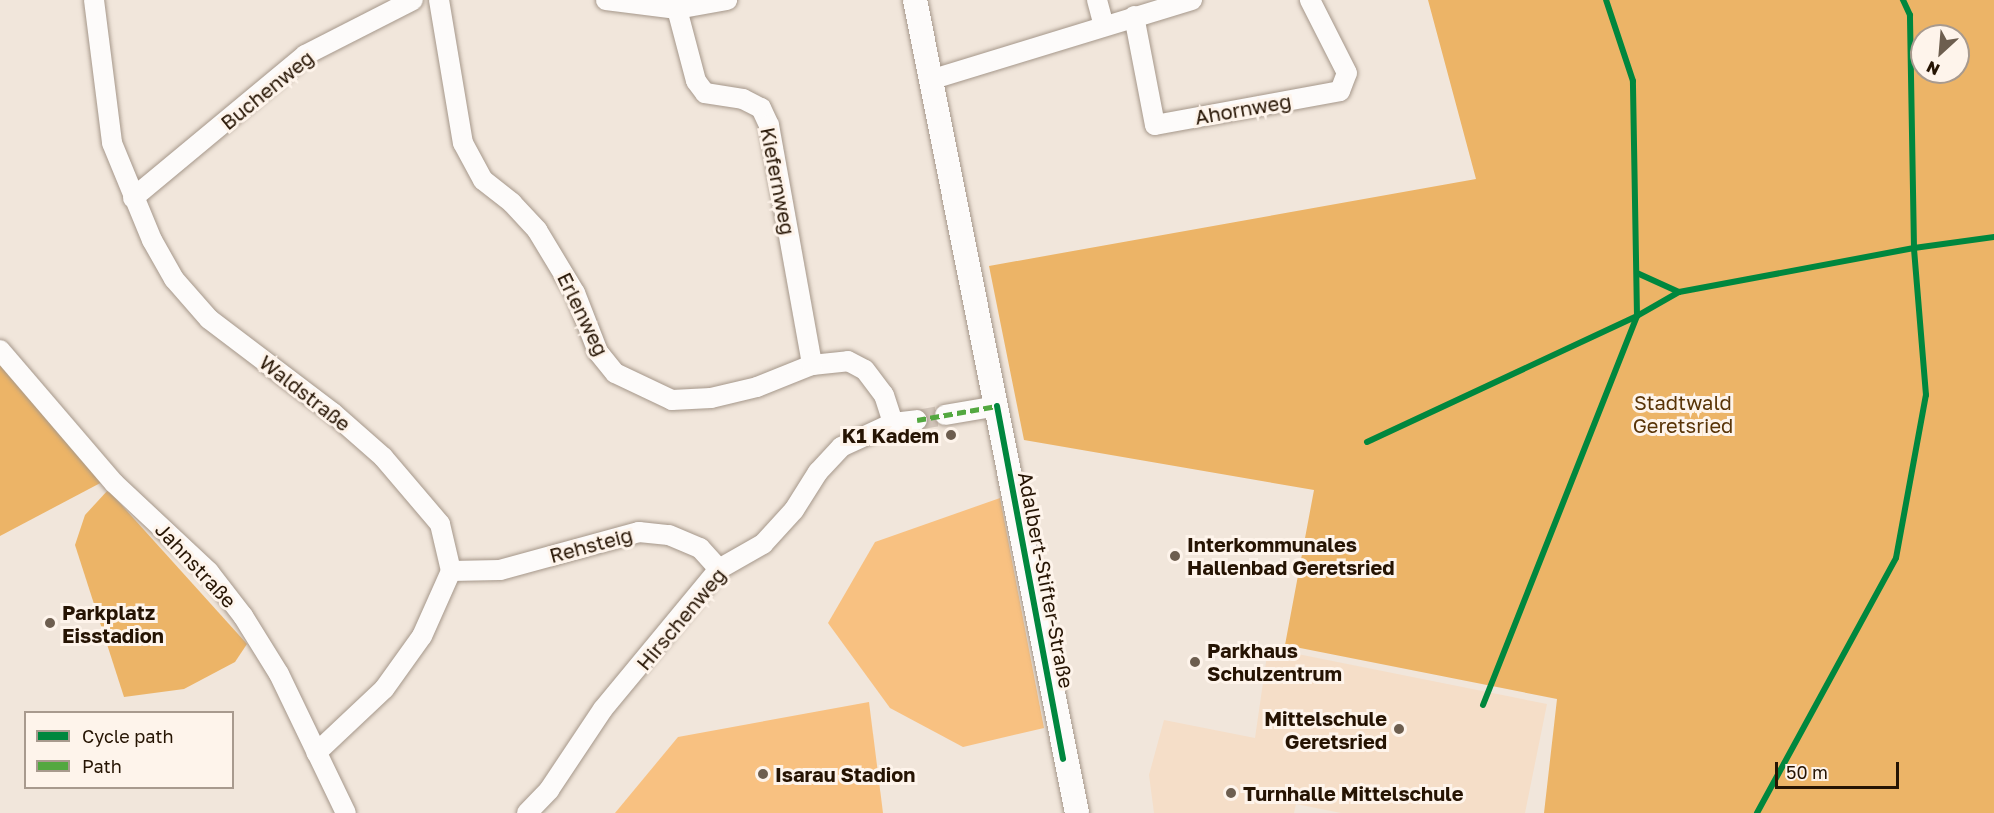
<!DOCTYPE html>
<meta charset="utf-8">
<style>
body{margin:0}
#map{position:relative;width:1994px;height:813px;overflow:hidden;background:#f1e6db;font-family:"Golos Text",sans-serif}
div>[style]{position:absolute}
.built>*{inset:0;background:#f5dec8}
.green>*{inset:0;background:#f8c181}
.forest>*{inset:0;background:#ecb467}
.minor-tunnel>*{height:20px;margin-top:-10px;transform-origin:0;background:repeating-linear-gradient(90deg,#d3c6bb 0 20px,transparent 0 30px)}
.roads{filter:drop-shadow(0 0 2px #a5978a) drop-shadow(0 0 2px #a5978a)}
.minor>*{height:20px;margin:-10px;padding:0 10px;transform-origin:10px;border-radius:10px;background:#fdfbfa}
.tertiary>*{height:24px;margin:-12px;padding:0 12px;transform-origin:12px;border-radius:12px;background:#fdfbfa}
.quiet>*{height:4.5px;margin-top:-2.25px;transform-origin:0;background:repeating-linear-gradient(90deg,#53a840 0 9px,transparent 0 13.5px)}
.cycleway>*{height:6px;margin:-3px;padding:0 3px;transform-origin:3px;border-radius:3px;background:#00873e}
.dots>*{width:16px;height:16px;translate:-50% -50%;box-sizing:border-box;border:3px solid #fef4eb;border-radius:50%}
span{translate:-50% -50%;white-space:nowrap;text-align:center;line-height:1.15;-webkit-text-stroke:6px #fef4eb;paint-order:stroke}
.street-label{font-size:20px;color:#261403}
.park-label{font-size:20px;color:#593407}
.poi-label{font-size:20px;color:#261403;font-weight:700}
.right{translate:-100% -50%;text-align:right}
.left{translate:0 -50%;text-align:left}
.legend{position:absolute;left:24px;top:711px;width:210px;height:78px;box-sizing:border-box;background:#fef4eb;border:2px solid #a89a8e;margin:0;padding:8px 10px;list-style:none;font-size:18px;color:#261403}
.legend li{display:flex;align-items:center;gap:12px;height:30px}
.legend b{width:30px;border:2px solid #a89a8e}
.north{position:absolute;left:1910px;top:24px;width:60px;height:60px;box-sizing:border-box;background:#fef4eb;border:2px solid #a89a8e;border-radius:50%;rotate:206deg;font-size:16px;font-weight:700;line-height:24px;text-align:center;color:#261403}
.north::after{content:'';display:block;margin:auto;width:21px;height:27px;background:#6d5e4f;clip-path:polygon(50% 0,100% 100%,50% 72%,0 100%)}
.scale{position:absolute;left:1775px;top:762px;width:124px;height:27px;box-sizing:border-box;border:3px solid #261403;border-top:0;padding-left:8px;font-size:18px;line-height:21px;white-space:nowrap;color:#261403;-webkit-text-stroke:4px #fef4eb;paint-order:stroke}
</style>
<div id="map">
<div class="built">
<div style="clip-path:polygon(1268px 648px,1547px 704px,1525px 813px,1341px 813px,1296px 804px,1294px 813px,1154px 813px,1149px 775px,1164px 720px,1255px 738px)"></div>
</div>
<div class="green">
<div style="clip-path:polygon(1000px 498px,1044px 728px,963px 747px,890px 708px,828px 623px,875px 542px)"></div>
<div style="clip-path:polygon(869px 702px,883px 813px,615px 813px,678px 737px)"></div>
</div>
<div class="forest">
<div style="clip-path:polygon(evenodd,1428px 0,1994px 0,1994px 813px,1544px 813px,1557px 699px,1285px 645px,1314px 490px,1024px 440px,989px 266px,1476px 179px,1428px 0,1922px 36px,1958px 36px,1958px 72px,1922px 72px,1922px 36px)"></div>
<div style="clip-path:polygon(0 355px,106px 480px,0 536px)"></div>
<div style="clip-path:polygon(108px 490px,247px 644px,235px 662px,184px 689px,124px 697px,75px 545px,85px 515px)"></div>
</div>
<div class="minor-tunnel">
<div style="left:917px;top:420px;width:28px;rotate:-10deg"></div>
</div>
<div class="roads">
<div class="minor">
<div style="left:94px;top:0;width:144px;rotate:82.8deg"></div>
<div style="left:112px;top:143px;width:105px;rotate:67.6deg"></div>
<div style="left:152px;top:240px;width:45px;rotate:60.6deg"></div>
<div style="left:174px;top:279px;width:53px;rotate:48.8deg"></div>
<div style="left:209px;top:319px;width:156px;rotate:37.2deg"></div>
<div style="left:333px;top:413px;width:67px;rotate:41.3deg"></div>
<div style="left:383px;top:457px;width:88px;rotate:49.6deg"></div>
<div style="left:440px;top:524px;width:48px;rotate:76.8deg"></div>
<div style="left:451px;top:571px;width:71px;rotate:114deg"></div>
<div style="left:422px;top:636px;width:65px;rotate:125.6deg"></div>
<div style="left:384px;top:689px;width:93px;rotate:136.7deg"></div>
<div style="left:439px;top:0;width:145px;rotate:80.5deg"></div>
<div style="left:463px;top:143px;width:42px;rotate:61.6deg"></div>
<div style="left:483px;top:180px;width:37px;rotate:38deg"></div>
<div style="left:512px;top:203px;width:37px;rotate:47deg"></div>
<div style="left:537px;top:230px;width:74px;rotate:58.9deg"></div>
<div style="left:575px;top:293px;width:63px;rotate:68.7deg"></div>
<div style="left:598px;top:352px;width:27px;rotate:51deg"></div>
<div style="left:615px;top:373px;width:63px;rotate:25.3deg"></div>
<div style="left:672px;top:400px;width:39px;rotate:-3deg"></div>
<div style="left:711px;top:398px;width:47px;rotate:-13.4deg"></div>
<div style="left:757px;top:387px;width:59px;rotate:-21.8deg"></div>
<div style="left:812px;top:365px;width:36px;rotate:-6deg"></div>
<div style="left:848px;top:361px;width:19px;rotate:28deg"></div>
<div style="left:865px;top:370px;width:31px;rotate:53deg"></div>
<div style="left:884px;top:395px;width:29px;rotate:72deg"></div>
<div style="left:606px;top:0;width:72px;rotate:7.2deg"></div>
<div style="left:677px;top:9px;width:51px;rotate:-10.2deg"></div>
<div style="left:1097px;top:0;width:27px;rotate:75deg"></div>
<div style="left:677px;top:9px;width:74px;rotate:75.2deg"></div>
<div style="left:696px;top:81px;width:15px;rotate:53deg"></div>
<div style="left:705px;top:93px;width:38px;rotate:9deg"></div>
<div style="left:743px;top:99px;width:20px;rotate:27deg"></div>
<div style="left:761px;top:108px;width:19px;rotate:65deg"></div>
<div style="left:769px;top:125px;width:244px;rotate:79.8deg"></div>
<div style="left:1134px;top:16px;width:111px;rotate:79.1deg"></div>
<div style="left:1155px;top:125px;width:188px;rotate:-10.4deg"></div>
<div style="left:1340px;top:91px;width:19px;rotate:-69deg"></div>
<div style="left:1347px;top:73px;width:82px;rotate:-116.9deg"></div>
<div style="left:930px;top:80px;width:274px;rotate:-17deg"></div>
<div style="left:133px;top:198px;width:224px;rotate:-39.7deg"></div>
<div style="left:305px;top:55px;width:121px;rotate:-27deg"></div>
<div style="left:0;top:350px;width:175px;rotate:49.4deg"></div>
<div style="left:114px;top:483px;width:130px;rotate:43.1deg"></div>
<div style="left:209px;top:572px;width:56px;rotate:52.3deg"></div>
<div style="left:243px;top:616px;width:68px;rotate:58.2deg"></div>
<div style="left:279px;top:674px;width:154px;rotate:64.3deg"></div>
<div style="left:945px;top:415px;width:53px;rotate:-9.8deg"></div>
<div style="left:451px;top:571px;width:49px;rotate:-1.2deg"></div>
<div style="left:500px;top:570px;width:144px;rotate:-15.3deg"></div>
<div style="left:639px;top:532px;width:30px;rotate:6deg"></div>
<div style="left:669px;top:535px;width:34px;rotate:23deg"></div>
<div style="left:700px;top:548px;width:28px;rotate:48deg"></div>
<div style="left:527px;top:813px;width:32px;rotate:-46deg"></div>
<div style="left:549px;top:790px;width:97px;rotate:-56.3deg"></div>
<div style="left:603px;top:709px;width:182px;rotate:-50.4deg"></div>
<div style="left:719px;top:569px;width:51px;rotate:-29.6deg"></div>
<div style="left:763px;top:544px;width:46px;rotate:-47.6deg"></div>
<div style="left:794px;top:510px;width:45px;rotate:-57.7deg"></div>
<div style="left:818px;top:472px;width:34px;rotate:-47deg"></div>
<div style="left:841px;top:447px;width:57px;rotate:-24.8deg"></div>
<div style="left:893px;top:423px;width:24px;rotate:-7deg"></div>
</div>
<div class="tertiary">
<div style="left:915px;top:0;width:829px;rotate:78.73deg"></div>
</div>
</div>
<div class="quiet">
<div style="left:917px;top:420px;width:81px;rotate:-9.9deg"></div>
</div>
<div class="cycleway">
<div style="left:1637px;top:273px;width:46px;rotate:24.3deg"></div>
<div style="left:1679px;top:292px;width:239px;rotate:-10.6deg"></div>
<div style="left:1914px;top:248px;width:81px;rotate:-7.8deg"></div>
<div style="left:997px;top:406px;width:359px;rotate:79.4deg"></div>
<div style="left:1367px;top:442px;width:298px;rotate:-25deg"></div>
<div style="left:1637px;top:316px;width:48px;rotate:-29.7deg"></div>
<div style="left:1483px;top:705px;width:418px;rotate:-68.4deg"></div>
<div style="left:1637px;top:316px;width:235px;rotate:-91deg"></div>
<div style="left:1633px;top:81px;width:85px;rotate:-108.4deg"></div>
<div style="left:1757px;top:813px;width:290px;rotate:-61.4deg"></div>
<div style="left:1896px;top:558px;width:166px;rotate:-79.6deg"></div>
<div style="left:1926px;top:395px;width:147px;rotate:-94.7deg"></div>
<div style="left:1914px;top:248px;width:233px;rotate:-91deg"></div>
<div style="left:1910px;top:15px;width:17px;rotate:-115deg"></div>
</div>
<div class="dots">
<div style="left:951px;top:435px;background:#6d5e4f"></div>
<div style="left:1175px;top:556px;background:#6d5e4f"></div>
<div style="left:50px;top:623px;background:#6d5e4f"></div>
<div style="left:1195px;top:662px;background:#6d5e4f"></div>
<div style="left:1399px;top:729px;background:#6d5e4f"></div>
<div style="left:763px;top:774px;background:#6d5e4f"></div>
<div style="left:1231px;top:793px;background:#6d5e4f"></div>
</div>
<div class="street-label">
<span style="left:267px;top:90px;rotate:-39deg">Buchenweg</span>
<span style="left:1243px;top:109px;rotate:-10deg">Ahornweg</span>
<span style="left:778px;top:181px;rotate:79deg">Kiefernweg</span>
<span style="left:583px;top:314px;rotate:64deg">Erlenweg</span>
<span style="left:305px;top:393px;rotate:38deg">Waldstraße</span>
<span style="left:591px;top:545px;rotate:-15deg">Rehsteig</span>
<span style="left:196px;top:565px;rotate:47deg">Jahnstraße</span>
<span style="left:1046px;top:580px;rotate:79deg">Adalbert-Stifter-Straße</span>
<span style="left:681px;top:619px;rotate:-50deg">Hirschenweg</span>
</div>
<div class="park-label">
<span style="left:1683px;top:414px">Stadtwald<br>Geretsried</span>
</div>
<div class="poi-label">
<span class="right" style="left:939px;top:435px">K1 Kadem</span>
<span class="left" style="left:1187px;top:556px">Interkommunales<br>Hallenbad Geretsried</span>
<span class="left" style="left:62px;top:624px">Parkplatz<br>Eisstadion</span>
<span class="left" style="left:1207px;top:662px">Parkhaus<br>Schulzentrum</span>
<span class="right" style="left:1387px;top:730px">Mittelschule<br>Geretsried</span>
<span class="left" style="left:775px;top:774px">Isarau Stadion</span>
<span class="left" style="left:1243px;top:793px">Turnhalle Mittelschule</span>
</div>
<ul class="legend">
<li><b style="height:8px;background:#00873e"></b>Cycle path</li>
<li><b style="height:8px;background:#53a840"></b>Path</li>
</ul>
<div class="north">N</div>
<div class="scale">50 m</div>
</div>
